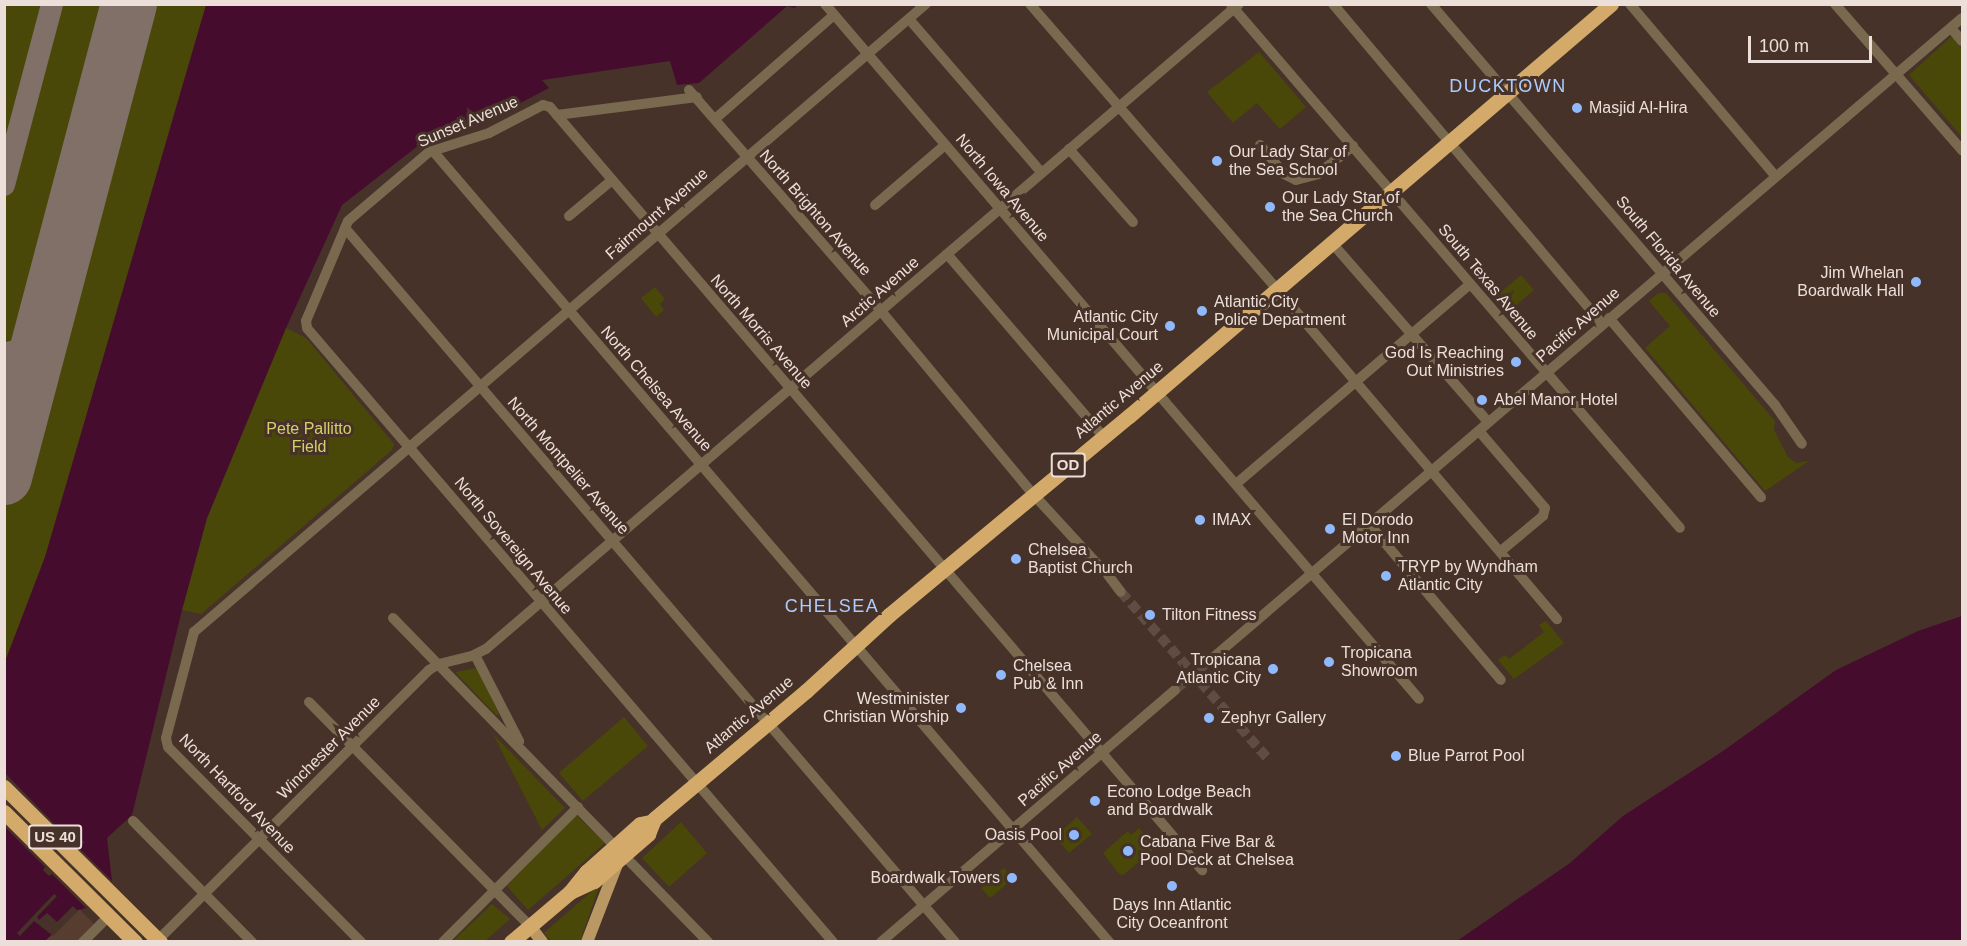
<!DOCTYPE html>
<style>
body{margin:0}
#map{position:relative;width:1967px;height:946px;overflow:hidden;background:#463228;font-family:Arial,sans-serif}
div>[style]{position:absolute}
.built>*{inset:0;background:#563d30}
.green>*{inset:0;background:#4a4809}
.water>*{inset:0;background:#460c2e}
.pier>*{inset:0;background:#463228}
.taxiway>*{height:22px;margin:-11px;padding:0 11px;transform-origin:11px;border-radius:11px;background:#817067}
.runway>*{height:56px;margin:-28px;padding:0 28px;transform-origin:28px;border-radius:28px;background:#817067}
.minor-tunnel>*{height:10px;margin-top:-5px;transform-origin:0;background:repeating-linear-gradient(90deg,#5f4c43 0 10px,transparent 0 15px)}
.minor>*{height:10px;margin:-5px;padding:0 5px;transform-origin:5px;border-radius:5px;background:#79694f}
.major>*{height:12px;margin:-6px;padding:0 6px;transform-origin:6px;border-radius:6px;background:#ba9863}
.highway>*{height:15px;margin:-7.5px;padding:0 7.5px;transform-origin:7.5px;border-radius:7.5px;background:#d3aa6a}
.dots>*{width:16px;height:16px;translate:-50% -50%;box-sizing:border-box;border:3px solid #463228;border-radius:50%}
span{translate:-50% -50%;white-space:nowrap;text-align:center;line-height:1.15;-webkit-text-stroke:6px #463228;paint-order:stroke}
.shield-label span{padding:2px 4px;background:#463228;border:2px solid;border-radius:4px;-webkit-text-stroke-width:0}
.shield-label{font-size:15px;color:#ecdfd9;font-weight:700}
.poi-label{font-size:16px;color:#ecdfd9}
.left{translate:0 -50%;text-align:left}
.right{translate:-100% -50%;text-align:right}
.street-label{font-size:16px;color:#ecdfd9}
.park-label{font-size:16px;color:#d3d06a}
.neighbourhood-label{font-size:18px;color:#adcbff;letter-spacing:1.5px}
.frame{position:absolute;inset:0;border:6px solid #ecdfd9;pointer-events:none}
.scale{position:absolute;left:1748px;top:36px;width:124px;height:27px;box-sizing:border-box;border:3px solid #ecdfd9;border-top:0;padding-left:8px;font-size:18px;line-height:21px;white-space:nowrap;color:#ecdfd9;-webkit-text-stroke:4px #463228;paint-order:stroke}
</style>
<div id="map">
<div class="built">
<div style="clip-path:polygon(73px 903px,95px 925px,78px 941px,34px 942px)"></div>
</div>
<div class="green">
<div style="clip-path:polygon(5px 5px,206px 5px,45px 557px,5px 664px)"></div>
<div style="clip-path:polygon(1952px 36px,1962px 49px,1962px 137px,1909px 75px)"></div>
<div style="clip-path:polygon(1259px 52px,1306px 107px,1280px 129px,1257px 103px,1233px 123px,1207px 92px)"></div>
<div style="clip-path:polygon(1521px 275px,1534px 290px,1507px 313px,1494px 298px)"></div>
<div style="clip-path:polygon(655px 287px,665px 299px,660px 304px,664px 310px,656px 317px,641px 298px)"></div>
<div style="clip-path:polygon(1658px 293px,1666px 293px,1775px 421px,1774px 430px,1788px 457px,1796px 463px,1809px 461px,1765px 491px,1645px 348px,1670px 326px,1649px 301px)"></div>
<div style="clip-path:polygon(286px 328px,306px 338px,394px 444px,392px 450px,201px 614px,182px 610px,207px 518px)"></div>
<div style="clip-path:polygon(1546px 621px,1564px 643px,1514px 679px,1498px 660px,1505px 655px,1509px 659px,1544px 632px,1539px 625px)"></div>
<div style="clip-path:polygon(477px 668px,499px 714px,497px 716px,455px 672px)"></div>
<div style="clip-path:polygon(624px 717px,648px 746px,583px 801px,559px 773px)"></div>
<div style="clip-path:polygon(493px 734px,565px 808px,542px 830px)"></div>
<div style="clip-path:polygon(576px 815px,605px 843px,528px 910px,507px 886px)"></div>
<div style="clip-path:polygon(1077px 817px,1092px 834px,1069px 853px,1055px 837px)"></div>
<div style="clip-path:polygon(681px 822px,707px 853px,669px 887px,642px 858px)"></div>
<div style="clip-path:polygon(1139px 828px,1153px 846px,1153px 850px,1123px 875px,1119px 874px,1103px 853px,1128px 831px,1131px 835px)"></div>
<div style="clip-path:polygon(1004px 868px,1013px 879px,990px 898px,981px 888px)"></div>
<div style="clip-path:polygon(600px 884px,580px 941px,551px 941px,544px 933px)"></div>
<div style="clip-path:polygon(492px 904px,510px 919px,485px 941px,453px 941px)"></div>
</div>
<div class="water">
<div style="clip-path:polygon(206px 5px,799px 5px,794px 8px,787px 6px,699px 83px,677px 85px,670px 61px,542px 80px,549px 88px,484px 122px,428px 138px,342px 205px,286px 328px,207px 518px,182px 610px,132px 815px,107px 838px,112px 881px,86px 908px,78px 910px,45px 941px,5px 941px,4px 664px,45px 557px)"></div>
<div style="clip-path:polygon(1962px 616px,1962px 941px,1457px 941px,1570px 863px,1623px 816px,1723px 751px,1836px 670px,1918px 631px)"></div>
</div>
<div class="pier">
<div style="clip-path:polygon(5px 773px,67px 837px,73px 831px,84px 842px,79px 848px,112px 881px,86px 908px,52px 874px,49px 876px,43px 870px,45px 867px,5px 827px)"></div>
<div style="clip-path:polygon(54px 894px,57px 896px,37px 917px,39px 920px,47px 913px,57px 922px,73px 906px,78px 911px,53px 936px,34px 921px,20px 936px,17px 933px)"></div>
</div>
<div class="taxiway">
<div style="left:4px;top:185px;width:187px;rotate:-75.1deg"></div>
<div style="left:4px;top:354px;width:20px;rotate:-15deg"></div>
<div style="left:23px;top:349px;width:14px;rotate:-34deg"></div>
<div style="left:35px;top:341px;width:17px;rotate:-57deg"></div>
</div>
<div class="runway">
<div style="left:4px;top:477px;width:489px;rotate:-75.2deg"></div>
</div>
<div class="minor-tunnel">
<div style="left:1121px;top:592px;width:225px;rotate:48.6deg"></div>
<div style="left:1175px;top:690px;width:52px;rotate:-40.4deg"></div>
</div>
<div class="minor">
<div style="left:825px;top:4px;width:914px;rotate:49.48deg"></div>
<div style="left:1030px;top:4px;width:377px;rotate:49.1deg"></div>
<div style="left:1277px;top:289px;width:433px;rotate:49.7deg"></div>
<div style="left:1333px;top:4px;width:417px;rotate:49.9deg"></div>
<div style="left:1431px;top:4px;width:528px;rotate:49.38deg"></div>
<div style="left:1775px;top:405px;width:47px;rotate:55.3deg"></div>
<div style="left:1630px;top:4px;width:226px;rotate:49.8deg"></div>
<div style="left:1835px;top:4px;width:194px;rotate:49deg"></div>
<div style="left:1231px;top:5px;width:689px;rotate:49.35deg"></div>
<div style="left:909px;top:19px;width:202px;rotate:49.2deg"></div>
<div style="left:1951px;top:28px;width:17px;rotate:50deg"></div>
<div style="left:689px;top:90px;width:293px;rotate:49deg"></div>
<div style="left:881px;top:311px;width:238px;rotate:50.3deg"></div>
<div style="left:1033px;top:494px;width:103px;rotate:47.4deg"></div>
<div style="left:557px;top:115px;width:141px;rotate:-7.3deg"></div>
<div style="left:715px;top:119px;width:158px;rotate:-41.2deg"></div>
<div style="left:1260px;top:145px;width:38px;rotate:50deg"></div>
<div style="left:1284px;top:174px;width:13px;rotate:27deg"></div>
<div style="left:1296px;top:180px;width:23px;rotate:-15deg"></div>
<div style="left:1318px;top:174px;width:45px;rotate:-38.7deg"></div>
<div style="left:1069px;top:149px;width:97px;rotate:48.8deg"></div>
<div style="left:433px;top:151px;width:1041px;rotate:49.48deg"></div>
<div style="left:875px;top:205px;width:92px;rotate:-40.6deg"></div>
<div style="left:569px;top:216px;width:56px;rotate:-39.9deg"></div>
<div style="left:345px;top:228px;width:939px;rotate:49.49deg"></div>
<div style="left:1332px;top:243px;width:237px;rotate:48.9deg"></div>
<div style="left:947px;top:254px;width:240px;rotate:49.4deg"></div>
<div style="left:1609px;top:318px;width:235px;rotate:49.7deg"></div>
<div style="left:1479px;top:431px;width:101px;rotate:49.4deg"></div>
<div style="left:1545px;top:508px;width:8px;rotate:104deg"></div>
<div style="left:1543px;top:516px;width:55px;rotate:140.2deg"></div>
<div style="left:1236px;top:484px;width:308px;rotate:-40.5deg"></div>
<div style="left:1369px;top:524px;width:204px;rotate:49.8deg"></div>
<div style="left:1108px;top:575px;width:21px;rotate:53deg"></div>
<div style="left:393px;top:618px;width:452px;rotate:45.8deg"></div>
<div style="left:475px;top:655px;width:97px;rotate:62.9deg"></div>
<div style="left:1215px;top:656px;width:982px;rotate:-40.5deg"></div>
<div style="left:309px;top:702px;width:315px;rotate:45.4deg"></div>
<div style="left:133px;top:821px;width:170px;rotate:45.5deg"></div>
<div style="left:83px;top:942px;width:37px;rotate:-45deg"></div>
<div style="left:156px;top:942px;width:385px;rotate:-44.9deg"></div>
<div style="left:429px;top:670px;width:12px;rotate:-31deg"></div>
<div style="left:439px;top:664px;width:34px;rotate:-14deg"></div>
<div style="left:472px;top:656px;width:16px;rotate:-27deg"></div>
<div style="left:486px;top:649px;width:991px;rotate:-40.58deg"></div>
<div style="left:361px;top:942px;width:274px;rotate:-134.7deg"></div>
<div style="left:168px;top:747px;width:9px;rotate:-103deg"></div>
<div style="left:166px;top:738px;width:110px;rotate:-75.2deg"></div>
<div style="left:194px;top:632px;width:964px;rotate:-40.63deg"></div>
<div style="left:443px;top:942px;width:191px;rotate:-45deg"></div>
<div style="left:833px;top:942px;width:808px;rotate:-130.59deg"></div>
<div style="left:307px;top:328px;width:7px;rotate:-98deg"></div>
<div style="left:306px;top:321px;width:108px;rotate:-67.2deg"></div>
<div style="left:348px;top:221px;width:106px;rotate:-40.4deg"></div>
<div style="left:429px;top:152px;width:63px;rotate:-17.6deg"></div>
<div style="left:489px;top:133px;width:61px;rotate:-27.4deg"></div>
<div style="left:543px;top:105px;width:7px;rotate:16deg"></div>
<div style="left:550px;top:107px;width:1004px;rotate:49.49deg"></div>
<div style="left:881px;top:942px;width:387px;rotate:-40.6deg"></div>
</div>
<div class="major">
<div style="left:530px;top:926px;width:20px;rotate:53deg"></div>
<div style="left:587px;top:942px;width:89px;rotate:-68.9deg"></div>
</div>
<div class="highway">
<div style="left:4px;top:787px;width:220px;rotate:44.8deg"></div>
<div style="left:4px;top:812px;width:185px;rotate:44.8deg"></div>
<div style="left:570px;top:892px;width:26px;rotate:-25deg"></div>
<div style="left:594px;top:881px;width:72px;rotate:-41deg"></div>
<div style="left:648px;top:834px;width:16px;rotate:-68deg"></div>
<div style="left:654px;top:819px;width:199px;rotate:-40.1deg"></div>
<div style="left:806px;top:691px;width:113px;rotate:-42.5deg"></div>
<div style="left:889px;top:615px;width:312px;rotate:-39.7deg"></div>
<div style="left:1129px;top:416px;width:634px;rotate:-40.52deg"></div>
<div style="left:511px;top:942px;width:77px;rotate:-40.3deg"></div>
<div style="left:570px;top:892px;width:26px;rotate:-51deg"></div>
<div style="left:586px;top:872px;width:72px;rotate:-41.6deg"></div>
<div style="left:640px;top:824px;width:10px;rotate:-11deg"></div>
</div>
<div class="dots">
<div style="left:1577px;top:108px;background:#90b8fd"></div>
<div style="left:1217px;top:161px;background:#90b8fd"></div>
<div style="left:1270px;top:207px;background:#90b8fd"></div>
<div style="left:1916px;top:282px;background:#90b8fd"></div>
<div style="left:1202px;top:311px;background:#90b8fd"></div>
<div style="left:1170px;top:326px;background:#90b8fd"></div>
<div style="left:1516px;top:362px;background:#90b8fd"></div>
<div style="left:1482px;top:400px;background:#90b8fd"></div>
<div style="left:1200px;top:520px;background:#90b8fd"></div>
<div style="left:1330px;top:529px;background:#90b8fd"></div>
<div style="left:1016px;top:559px;background:#90b8fd"></div>
<div style="left:1386px;top:576px;background:#90b8fd"></div>
<div style="left:1150px;top:615px;background:#90b8fd"></div>
<div style="left:1329px;top:662px;background:#90b8fd"></div>
<div style="left:1273px;top:669px;background:#90b8fd"></div>
<div style="left:1001px;top:675px;background:#90b8fd"></div>
<div style="left:961px;top:708px;background:#90b8fd"></div>
<div style="left:1209px;top:718px;background:#90b8fd"></div>
<div style="left:1396px;top:756px;background:#90b8fd"></div>
<div style="left:1095px;top:801px;background:#90b8fd"></div>
<div style="left:1074px;top:835px;background:#90b8fd"></div>
<div style="left:1128px;top:851px;background:#90b8fd"></div>
<div style="left:1012px;top:878px;background:#90b8fd"></div>
<div style="left:1172px;top:886px;background:#90b8fd"></div>
</div>
<div class="shield-label">
<span style="left:1068px;top:465px">OD</span>
<span style="left:55px;top:837px">US 40</span>
</div>
<div class="poi-label">
<span class="left" style="left:1589px;top:108px">Masjid Al-Hira</span>
<span class="left" style="left:1229px;top:161px">Our Lady Star of<br>the Sea School</span>
<span class="left" style="left:1282px;top:207px">Our Lady Star of<br>the Sea Church</span>
<span class="right" style="left:1904px;top:282px">Jim Whelan<br>Boardwalk Hall</span>
<span class="left" style="left:1214px;top:311px">Atlantic City<br>Police Department</span>
<span class="right" style="left:1158px;top:326px">Atlantic City<br>Municipal Court</span>
<span class="right" style="left:1504px;top:362px">God Is Reaching<br>Out Ministries</span>
<span class="left" style="left:1494px;top:400px">Abel Manor Hotel</span>
<span class="left" style="left:1212px;top:520px">IMAX</span>
<span class="left" style="left:1342px;top:529px">El Dorodo<br>Motor Inn</span>
<span class="left" style="left:1028px;top:559px">Chelsea<br>Baptist Church</span>
<span class="left" style="left:1398px;top:576px">TRYP by Wyndham<br>Atlantic City</span>
<span class="left" style="left:1162px;top:615px">Tilton Fitness</span>
<span class="left" style="left:1341px;top:662px">Tropicana<br>Showroom</span>
<span class="right" style="left:1261px;top:669px">Tropicana<br>Atlantic City</span>
<span class="left" style="left:1013px;top:675px">Chelsea<br>Pub &amp; Inn</span>
<span class="right" style="left:949px;top:708px">Westminister<br>Christian Worship</span>
<span class="left" style="left:1221px;top:718px">Zephyr Gallery</span>
<span class="left" style="left:1408px;top:756px">Blue Parrot Pool</span>
<span class="left" style="left:1107px;top:801px">Econo Lodge Beach<br>and Boardwalk</span>
<span class="right" style="left:1062px;top:835px">Oasis Pool</span>
<span class="left" style="left:1140px;top:851px">Cabana Five Bar &amp;<br>Pool Deck at Chelsea</span>
<span class="right" style="left:1000px;top:878px">Boardwalk Towers</span>
<span style="left:1172px;top:914px">Days Inn Atlantic<br>City Oceanfront</span>
</div>
<div class="street-label">
<span style="left:468px;top:122px;rotate:-23deg">Sunset Avenue</span>
<span style="left:1002px;top:188px;rotate:50deg">North Iowa Avenue</span>
<span style="left:815px;top:213px;rotate:49deg">North Brighton Avenue</span>
<span style="left:657px;top:214px;rotate:-41deg">Fairmount Avenue</span>
<span style="left:1668px;top:257px;rotate:50deg">South Florida Avenue</span>
<span style="left:1488px;top:282px;rotate:50deg">South Texas Avenue</span>
<span style="left:880px;top:292px;rotate:-41deg">Arctic Avenue</span>
<span style="left:1578px;top:325px;rotate:-41deg">Pacific Avenue</span>
<span style="left:761px;top:332px;rotate:49deg">North Morris Avenue</span>
<span style="left:656px;top:389px;rotate:49deg">North Chelsea Avenue</span>
<span style="left:1119px;top:400px;rotate:-40deg">Atlantic Avenue</span>
<span style="left:568px;top:466px;rotate:49deg">North Montpelier Avenue</span>
<span style="left:513px;top:546px;rotate:50deg">North Sovereign Avenue</span>
<span style="left:749px;top:715px;rotate:-40deg">Atlantic Avenue</span>
<span style="left:329px;top:748px;rotate:-45deg">Winchester Avenue</span>
<span style="left:1060px;top:769px;rotate:-41deg">Pacific Avenue</span>
<span style="left:237px;top:794px;rotate:46deg">North Hartford Avenue</span>
</div>
<div class="park-label">
<span style="left:309px;top:438px">Pete Pallitto<br>Field</span>
</div>
<div class="neighbourhood-label">
<span style="left:1508px;top:86px">DUCKTOWN</span>
<span style="left:832px;top:606px">CHELSEA</span>
</div>
<div class="frame"></div>
<div class="scale">100 m</div>
</div>
